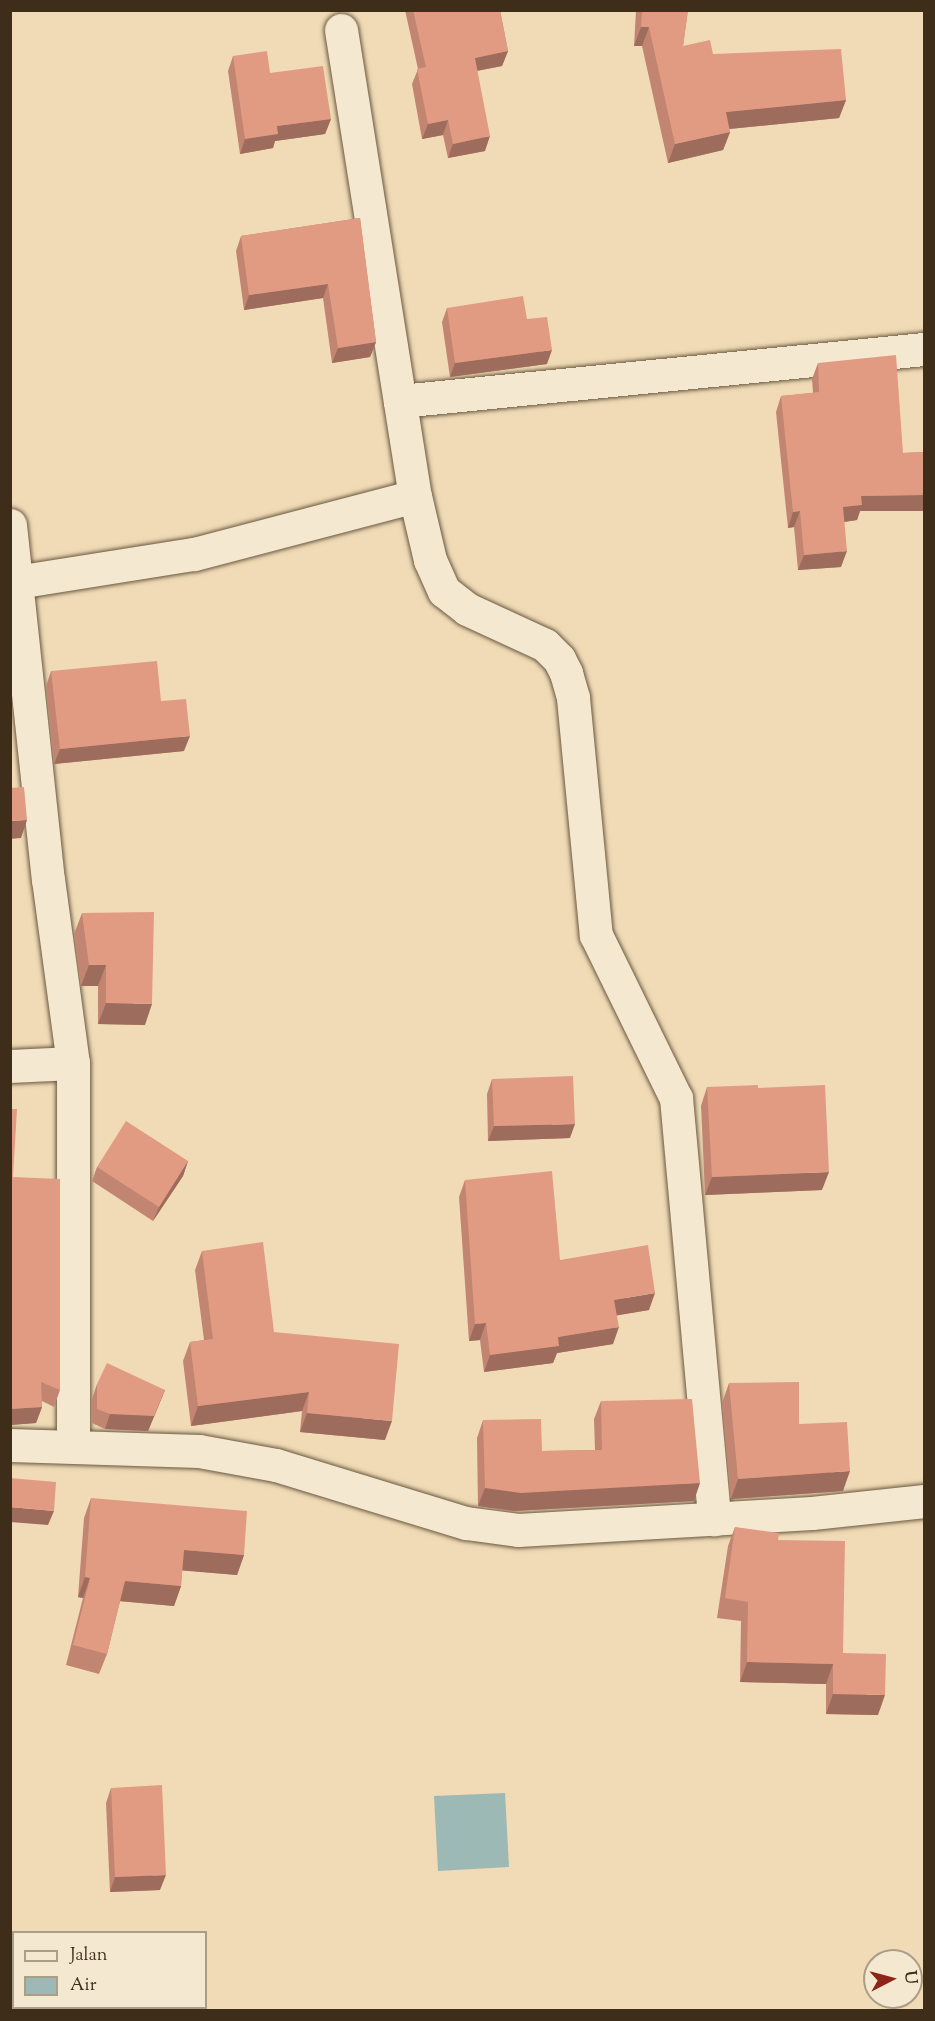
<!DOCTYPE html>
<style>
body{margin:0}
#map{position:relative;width:935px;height:2021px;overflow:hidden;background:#f0dbb6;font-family:"Sorts Mill Goudy",serif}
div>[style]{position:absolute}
.water>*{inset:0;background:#9cb9b5}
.river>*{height:62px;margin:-31px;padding:0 31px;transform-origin:31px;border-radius:31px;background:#9cb9b5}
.roads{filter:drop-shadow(0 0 2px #6a5840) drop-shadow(0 0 2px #6a5840)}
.minor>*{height:33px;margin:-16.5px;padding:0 16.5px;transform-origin:16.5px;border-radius:16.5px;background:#f5e8d0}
.wall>*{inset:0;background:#c28571}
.shaded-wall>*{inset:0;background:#9e6c5c}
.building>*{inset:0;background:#e29b83}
span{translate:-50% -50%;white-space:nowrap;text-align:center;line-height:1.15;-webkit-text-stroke:6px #f5e8d0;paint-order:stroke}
.frame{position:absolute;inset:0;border:12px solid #3e2d18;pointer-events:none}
.legend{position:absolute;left:12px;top:1931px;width:195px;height:78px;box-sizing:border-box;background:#f5e8d0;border:2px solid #ac9d86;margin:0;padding:8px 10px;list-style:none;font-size:18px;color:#3e2d18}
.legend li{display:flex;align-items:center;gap:12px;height:30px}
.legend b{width:30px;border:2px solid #ac9d86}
.north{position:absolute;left:863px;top:1949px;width:60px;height:60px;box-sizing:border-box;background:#f5e8d0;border:2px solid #ac9d86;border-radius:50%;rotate:84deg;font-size:16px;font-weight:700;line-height:24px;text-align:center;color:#3e2d18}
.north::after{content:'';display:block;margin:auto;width:21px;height:27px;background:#8f2418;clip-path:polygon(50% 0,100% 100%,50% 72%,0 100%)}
</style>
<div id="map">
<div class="water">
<div style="clip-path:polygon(505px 1793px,509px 1867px,438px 1871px,434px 1796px)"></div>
</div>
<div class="river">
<div style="left:10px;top:2010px;width:12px"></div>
</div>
<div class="roads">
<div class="minor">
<div style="left:341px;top:30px;width:472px;rotate:81deg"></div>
<div style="left:415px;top:496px;width:66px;rotate:76.8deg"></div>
<div style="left:430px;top:560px;width:34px;rotate:66deg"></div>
<div style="left:444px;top:591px;width:29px;rotate:38deg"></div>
<div style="left:467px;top:609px;width:86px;rotate:24.8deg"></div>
<div style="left:545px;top:645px;width:20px;rotate:45deg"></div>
<div style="left:559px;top:659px;width:16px;rotate:63deg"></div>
<div style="left:566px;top:673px;width:26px;rotate:74deg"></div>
<div style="left:573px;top:698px;width:238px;rotate:84.5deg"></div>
<div style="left:596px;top:935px;width:182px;rotate:63.9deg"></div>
<div style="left:676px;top:1098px;width:423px;rotate:84.8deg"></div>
<div style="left:400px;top:401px;width:527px;rotate:-5.67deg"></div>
<div style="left:10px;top:525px;width:356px;rotate:83.9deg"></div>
<div style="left:48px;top:879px;width:186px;rotate:82.3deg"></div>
<div style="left:73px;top:1063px;width:382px;rotate:90deg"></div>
<div style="left:10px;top:583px;width:186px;rotate:-9deg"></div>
<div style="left:194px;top:554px;width:228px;rotate:-14.7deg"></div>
<div style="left:10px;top:1066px;width:63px;rotate:-2.7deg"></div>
<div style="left:10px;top:1445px;width:189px;rotate:1.8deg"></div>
<div style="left:199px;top:1451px;width:78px;rotate:10.3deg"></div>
<div style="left:276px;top:1465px;width:199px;rotate:17deg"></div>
<div style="left:466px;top:1523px;width:52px;rotate:7.7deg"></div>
<div style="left:518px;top:1530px;width:294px;rotate:-3.3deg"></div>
<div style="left:812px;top:1513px;width:113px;rotate:-6.1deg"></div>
</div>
</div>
<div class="wall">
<div style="clip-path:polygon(405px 10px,500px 10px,508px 51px,502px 66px,477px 71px,485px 151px,448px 158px,443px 135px,422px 139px,412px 84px,418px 69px)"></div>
<div style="clip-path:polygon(636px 10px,688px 10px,683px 46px,713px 54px,846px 100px,839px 118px,729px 129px,730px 132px,723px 150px,668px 163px,642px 46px,634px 46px)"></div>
<div style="clip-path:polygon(233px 56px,270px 73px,331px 119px,325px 134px,275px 141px,273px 148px,240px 154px,228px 71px)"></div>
<div style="clip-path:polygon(360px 218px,376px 342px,370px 357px,332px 363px,323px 298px,244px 310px,236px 251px,241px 236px)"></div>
<div style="clip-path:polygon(447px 308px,527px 319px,547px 364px,450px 377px,442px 322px)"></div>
<div style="clip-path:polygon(818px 363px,903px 453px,924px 452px,924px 511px,860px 511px,857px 520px,844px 522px,841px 567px,798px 570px,794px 527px,788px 528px,776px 412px,781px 396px,813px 393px,812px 379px)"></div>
<div style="clip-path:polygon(51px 671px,161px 701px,184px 751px,54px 764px,46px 686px)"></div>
<div style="clip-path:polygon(82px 913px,145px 1025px,98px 1024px,98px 986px,81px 986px,74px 934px)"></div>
<div style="clip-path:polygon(492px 1079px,570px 1138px,488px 1141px,487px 1094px)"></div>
<div style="clip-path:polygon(707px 1087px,822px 1190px,705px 1195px,701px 1106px)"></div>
<div style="clip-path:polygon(10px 1109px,13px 1177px,60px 1390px,54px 1407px,42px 1401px,42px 1407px,36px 1423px,10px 1425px)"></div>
<div style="clip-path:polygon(188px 1161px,183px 1176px,153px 1221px,92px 1181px,97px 1167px)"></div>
<div style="clip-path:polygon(465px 1180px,560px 1260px,649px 1310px,617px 1315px,613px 1344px,557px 1353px,553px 1363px,484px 1372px,480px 1340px,469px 1341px,459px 1197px)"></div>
<div style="clip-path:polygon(202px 1251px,274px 1332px,385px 1440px,300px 1432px,302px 1411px,191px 1426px,183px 1361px,190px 1342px,204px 1340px,195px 1270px)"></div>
<div style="clip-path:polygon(729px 1383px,799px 1424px,843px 1491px,731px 1499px,722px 1403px)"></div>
<div style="clip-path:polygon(97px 1384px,165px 1390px,148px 1431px,105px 1429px,92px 1423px,92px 1399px)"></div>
<div style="clip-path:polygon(601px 1401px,694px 1501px,514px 1511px,478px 1506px,477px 1438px,483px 1420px,542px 1451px,595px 1450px,594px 1419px)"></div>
<div style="clip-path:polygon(91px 1498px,244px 1555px,237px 1575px,182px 1570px,181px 1586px,174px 1606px,120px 1601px,107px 1654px,99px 1674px,66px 1665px,83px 1598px,78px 1597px,84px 1518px)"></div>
<div style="clip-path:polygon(735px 1527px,778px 1540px,878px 1715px,826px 1714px,826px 1684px,740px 1682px,741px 1621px,717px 1618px,728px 1546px)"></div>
<div style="clip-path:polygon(111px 1788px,160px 1890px,110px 1892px,106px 1803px)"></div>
</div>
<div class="shaded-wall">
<div style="clip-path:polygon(641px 27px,649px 27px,642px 46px,634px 46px)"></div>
<div style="clip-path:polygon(508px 51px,502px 66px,470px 72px,475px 58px)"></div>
<div style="clip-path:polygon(846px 100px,839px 118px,719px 130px,726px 112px)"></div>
<div style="clip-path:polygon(331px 119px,325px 134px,275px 141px,273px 148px,240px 154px,245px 139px,277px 126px)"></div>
<div style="clip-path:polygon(448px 120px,443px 135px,422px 139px,428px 124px)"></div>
<div style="clip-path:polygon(730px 132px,723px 150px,668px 163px,675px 144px)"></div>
<div style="clip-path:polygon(490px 136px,485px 151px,448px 158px,453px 144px)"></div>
<div style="clip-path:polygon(328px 284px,323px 298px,244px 310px,249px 295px)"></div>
<div style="clip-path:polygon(376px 342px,370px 357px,332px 363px,338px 348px)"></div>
<div style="clip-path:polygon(552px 350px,547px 364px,450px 377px,455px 363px)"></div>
<div style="clip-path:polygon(924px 495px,924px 511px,860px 511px,857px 520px,837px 523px,843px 507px,861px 496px)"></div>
<div style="clip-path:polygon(800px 511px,794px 527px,788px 528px,793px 512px)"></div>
<div style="clip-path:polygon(847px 551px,841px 567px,798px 570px,804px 555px)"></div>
<div style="clip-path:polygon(190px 736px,184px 751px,54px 764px,60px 749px)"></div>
<div style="clip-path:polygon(27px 820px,21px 838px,10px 839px,10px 821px)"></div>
<div style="clip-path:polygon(89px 965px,106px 965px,98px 986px,81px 986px)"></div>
<div style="clip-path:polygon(106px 1003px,152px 1004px,145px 1025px,98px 1024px)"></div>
<div style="clip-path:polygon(575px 1124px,570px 1138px,488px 1141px,494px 1126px)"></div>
<div style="clip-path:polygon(188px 1161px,183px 1176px,153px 1221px,159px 1207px)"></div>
<div style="clip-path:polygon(829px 1172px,822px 1190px,705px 1195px,712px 1177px)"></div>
<div style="clip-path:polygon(655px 1293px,649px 1310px,608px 1317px,614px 1300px)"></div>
<div style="clip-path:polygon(486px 1323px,480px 1340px,469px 1341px,475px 1324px)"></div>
<div style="clip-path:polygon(619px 1327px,613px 1344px,557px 1353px,553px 1363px,484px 1372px,490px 1355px,558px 1337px)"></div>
<div style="clip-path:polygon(165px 1390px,148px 1431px,105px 1429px,110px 1414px)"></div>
<div style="clip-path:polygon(309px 1392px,302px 1411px,191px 1426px,198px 1406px)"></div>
<div style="clip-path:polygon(42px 1407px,36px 1423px,10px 1425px,10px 1409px)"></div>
<div style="clip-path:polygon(307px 1413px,392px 1421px,385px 1440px,300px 1432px)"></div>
<div style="clip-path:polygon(850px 1471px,843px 1491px,731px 1499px,738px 1479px)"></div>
<div style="clip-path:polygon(700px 1483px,694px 1501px,514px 1511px,478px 1506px,485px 1488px)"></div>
<div style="clip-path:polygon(10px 1507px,54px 1511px,48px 1525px,10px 1522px)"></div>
<div style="clip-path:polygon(184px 1550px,244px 1555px,237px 1575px,176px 1570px)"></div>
<div style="clip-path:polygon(85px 1577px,90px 1578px,83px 1598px,78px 1597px)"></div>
<div style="clip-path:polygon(125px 1581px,181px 1586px,174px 1606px,118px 1601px)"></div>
<div style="clip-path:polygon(747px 1662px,833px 1664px,826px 1684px,740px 1682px)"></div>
<div style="clip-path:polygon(833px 1694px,885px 1695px,878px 1715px,826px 1714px)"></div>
<div style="clip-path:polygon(166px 1875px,160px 1890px,110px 1892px,115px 1877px)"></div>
</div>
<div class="building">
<div style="clip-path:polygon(413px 10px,500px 10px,508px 51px,475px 58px,490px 136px,453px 144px,448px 120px,428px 124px,417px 69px,426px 67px)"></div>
<div style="clip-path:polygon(642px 10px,688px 10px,683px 46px,710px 40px,713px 54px,841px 49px,846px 100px,726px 112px,730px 132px,675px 144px,649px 27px,641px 27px)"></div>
<div style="clip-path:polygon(267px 51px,270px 73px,323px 66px,331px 119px,277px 126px,278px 134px,245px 139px,233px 56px)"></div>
<div style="clip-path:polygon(360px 218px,376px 342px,338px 348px,328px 284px,249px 295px,241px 236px)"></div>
<div style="clip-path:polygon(523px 296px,527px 319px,547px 317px,552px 350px,455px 363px,447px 308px)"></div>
<div style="clip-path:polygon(896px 355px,903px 453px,924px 452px,924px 495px,861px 496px,862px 505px,843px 507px,847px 551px,804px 555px,800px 511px,793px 512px,781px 396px,819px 392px,818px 363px)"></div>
<div style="clip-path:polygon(157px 661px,161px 701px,186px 699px,190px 736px,60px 749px,51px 671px)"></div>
<div style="clip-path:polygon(24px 787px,27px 820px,10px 821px,10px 788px)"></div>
<div style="clip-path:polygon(154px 912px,152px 1004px,106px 1003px,106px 965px,89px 965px,82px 913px)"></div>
<div style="clip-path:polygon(573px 1076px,575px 1124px,494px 1126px,492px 1079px)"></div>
<div style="clip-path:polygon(758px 1085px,758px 1088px,825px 1085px,829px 1172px,712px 1177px,707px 1087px)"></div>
<div style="clip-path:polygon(10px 1109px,17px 1109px,13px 1177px,60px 1179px,60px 1390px,41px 1382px,42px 1407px,10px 1409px)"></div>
<div style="clip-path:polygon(126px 1121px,188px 1161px,159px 1207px,97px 1167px)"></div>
<div style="clip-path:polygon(552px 1171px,560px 1260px,648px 1245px,655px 1293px,614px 1300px,619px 1327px,558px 1337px,559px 1346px,490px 1355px,486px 1323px,475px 1324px,465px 1180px)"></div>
<div style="clip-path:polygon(263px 1242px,274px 1332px,399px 1344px,392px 1421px,307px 1413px,309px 1392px,198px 1406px,190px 1342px,213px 1339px,202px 1251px)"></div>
<div style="clip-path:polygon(107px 1363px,165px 1390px,154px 1416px,110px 1414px,97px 1409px,97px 1384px)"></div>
<div style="clip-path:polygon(799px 1382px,799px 1424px,847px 1422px,850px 1471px,738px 1479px,729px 1383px)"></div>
<div style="clip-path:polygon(692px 1399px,700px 1483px,521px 1493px,485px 1488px,483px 1420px,541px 1419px,542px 1451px,602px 1450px,601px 1401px)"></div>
<div style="clip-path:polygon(10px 1478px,56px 1482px,54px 1511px,10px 1507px)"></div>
<div style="clip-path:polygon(91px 1498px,247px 1511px,244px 1555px,184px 1550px,181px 1586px,125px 1581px,107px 1654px,73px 1645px,90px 1578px,85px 1577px)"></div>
<div style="clip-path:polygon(735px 1527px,779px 1533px,778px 1540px,845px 1541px,843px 1653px,886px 1654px,885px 1695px,833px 1694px,833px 1664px,747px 1662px,748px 1602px,725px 1598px)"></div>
<div style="clip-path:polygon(162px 1785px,166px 1875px,115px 1877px,111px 1788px)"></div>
</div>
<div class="frame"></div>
<ul class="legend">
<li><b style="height:8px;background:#f5e8d0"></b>Jalan</li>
<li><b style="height:16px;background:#9cb9b5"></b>Air</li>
</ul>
<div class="north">U</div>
</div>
